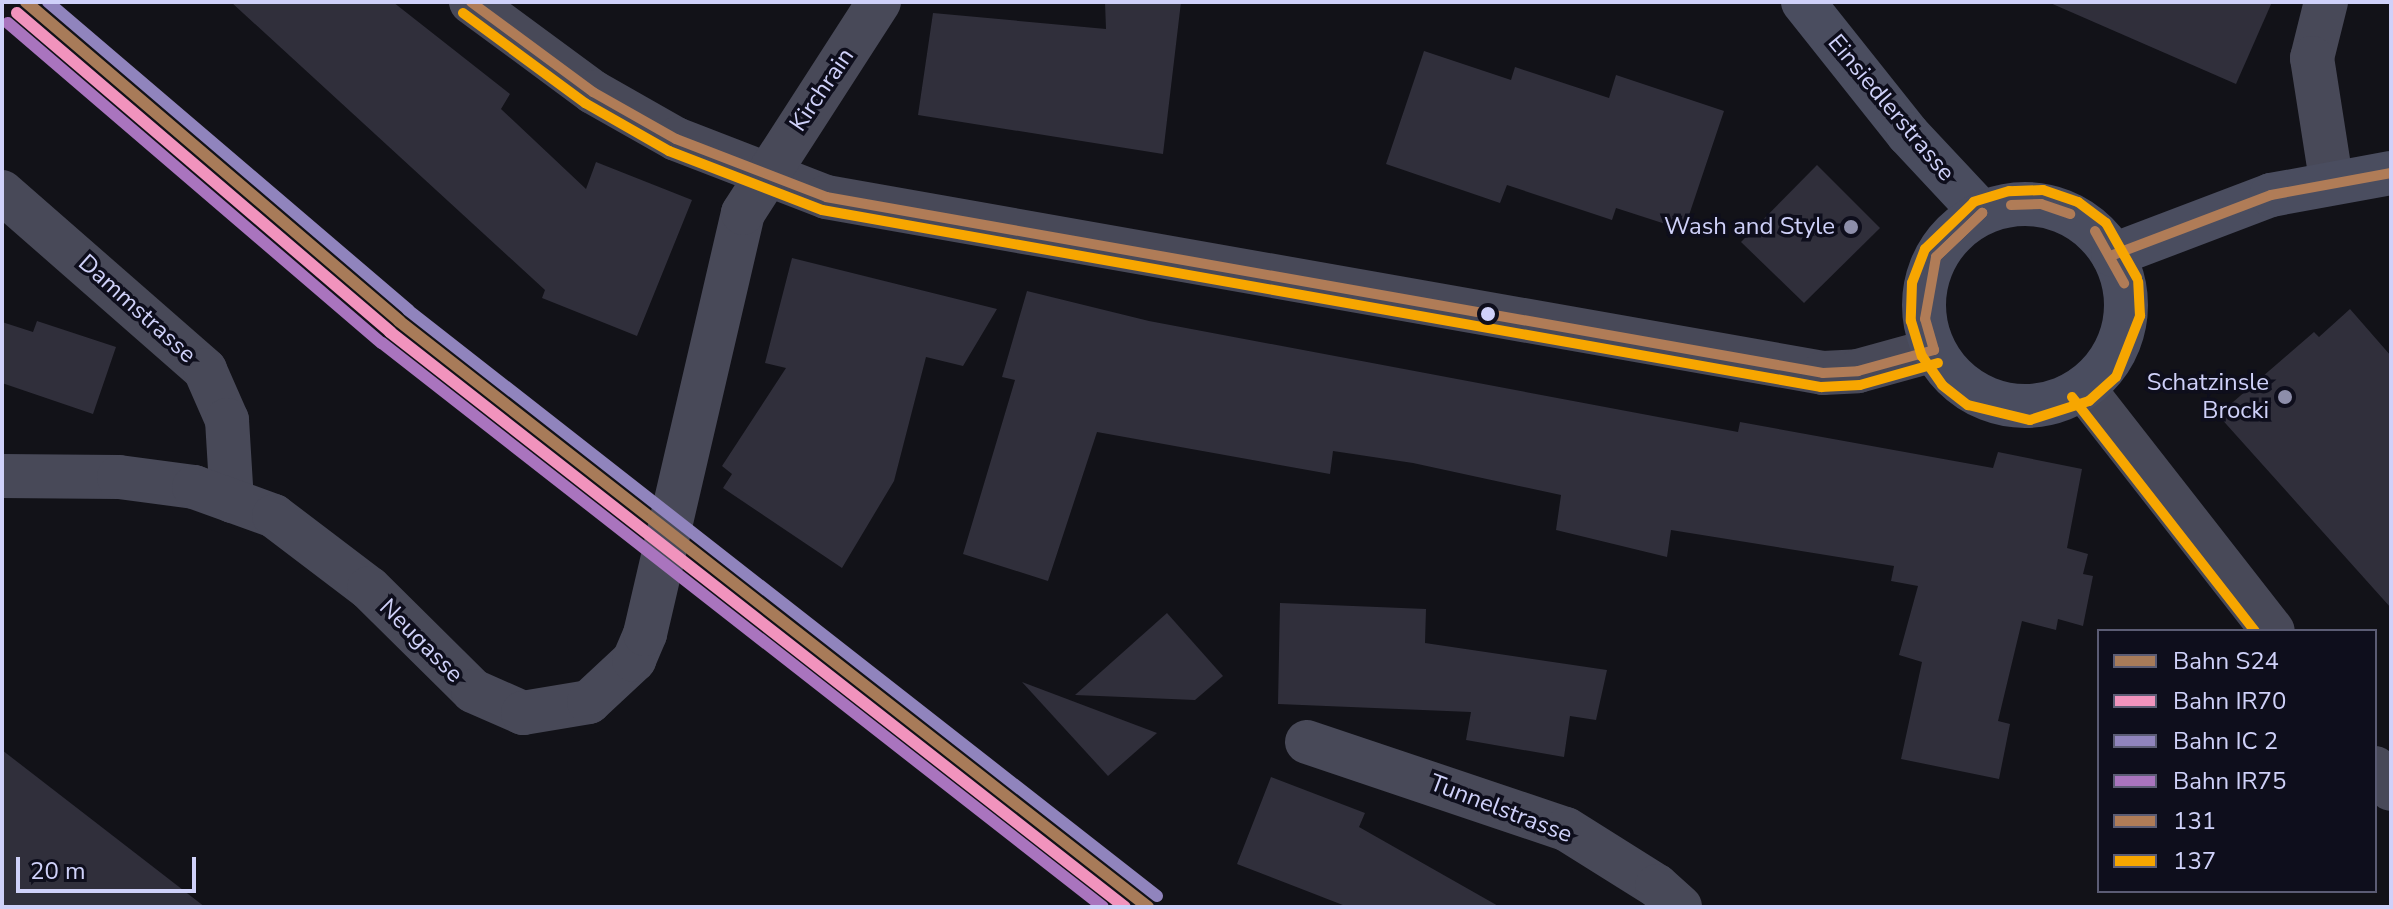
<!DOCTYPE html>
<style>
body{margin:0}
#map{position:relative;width:2393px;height:909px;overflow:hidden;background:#121218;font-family:"Nunito Sans",sans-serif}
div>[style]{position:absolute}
.building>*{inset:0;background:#302f3b}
.minor>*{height:44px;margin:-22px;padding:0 22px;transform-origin:22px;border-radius:22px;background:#484958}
.tertiary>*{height:44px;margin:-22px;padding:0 22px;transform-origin:22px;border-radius:22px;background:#484958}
.secondary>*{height:44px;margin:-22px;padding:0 22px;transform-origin:22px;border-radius:22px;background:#4a4d5f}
.secondary>.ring{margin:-22px;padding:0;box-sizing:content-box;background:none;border:44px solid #4a4d5f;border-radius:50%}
.bus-1>*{height:10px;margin:-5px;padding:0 5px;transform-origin:5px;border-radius:5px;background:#b07c57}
.bus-2>*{height:10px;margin:-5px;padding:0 5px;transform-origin:5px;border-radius:5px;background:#f7a600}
.rail-1>*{height:12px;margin:-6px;padding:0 6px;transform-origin:6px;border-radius:6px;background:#a87b59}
.rail-2>*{height:12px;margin:-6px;padding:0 6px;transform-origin:6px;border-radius:6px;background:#f193bd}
.rail-3>*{height:12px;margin:-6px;padding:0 6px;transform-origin:6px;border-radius:6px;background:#9084bd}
.rail-4>*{height:12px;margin:-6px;padding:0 6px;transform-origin:6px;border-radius:6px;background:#a974be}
.dots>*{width:22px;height:22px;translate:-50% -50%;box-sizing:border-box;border:4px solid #0e0e1c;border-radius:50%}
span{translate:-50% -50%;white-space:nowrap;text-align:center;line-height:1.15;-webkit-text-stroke:7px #0e0e1c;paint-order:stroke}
.street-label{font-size:24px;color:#cfd1f9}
.poi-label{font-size:24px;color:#cfd1f9}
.right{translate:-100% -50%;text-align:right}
.frame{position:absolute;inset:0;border:4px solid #cfd1f9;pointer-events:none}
.legend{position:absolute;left:2097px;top:629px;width:280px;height:264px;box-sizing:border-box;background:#0e0e1c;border:2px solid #5b5c74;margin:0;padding:10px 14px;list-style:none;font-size:24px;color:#cfd1f9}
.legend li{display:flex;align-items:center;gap:16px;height:40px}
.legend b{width:40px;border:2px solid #5b5c74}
.scale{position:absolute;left:16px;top:857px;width:180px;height:36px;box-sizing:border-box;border:4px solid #cfd1f9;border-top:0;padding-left:10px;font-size:24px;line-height:28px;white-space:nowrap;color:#cfd1f9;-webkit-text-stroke:6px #0e0e1c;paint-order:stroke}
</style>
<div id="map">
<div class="building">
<div style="clip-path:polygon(231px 2px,393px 2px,510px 94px,501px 109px,586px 189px,596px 162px,692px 200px,637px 336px,542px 298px,545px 290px)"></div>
<div style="clip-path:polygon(1105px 2px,1181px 2px,1163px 154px,918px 115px,933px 13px,1106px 29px)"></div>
<div style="clip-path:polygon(2048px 2px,2272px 2px,2236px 84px)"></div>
<div style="clip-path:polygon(1424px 51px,1511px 80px,1515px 67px,1609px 98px,1616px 75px,1724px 111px,1684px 230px,1616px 208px,1612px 220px,1507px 185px,1500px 203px,1386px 164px)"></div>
<div style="clip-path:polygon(1817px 165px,1880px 228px,1804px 303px,1741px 242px)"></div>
<div style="clip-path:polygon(792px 258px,997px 309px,963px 366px,926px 357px,894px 481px,842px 568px,723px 488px,732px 474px,722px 466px,786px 368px,765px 363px)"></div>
<div style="clip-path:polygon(1027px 291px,1149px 321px,1738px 432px,1740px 422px,1993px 468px,1998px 452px,2082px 469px,2067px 548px,2088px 554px,2083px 574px,2093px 576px,2083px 626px,2058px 619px,2056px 630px,2022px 621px,1998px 721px,2010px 724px,1999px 779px,1901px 759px,1922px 662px,1899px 655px,1918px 586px,1891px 581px,1894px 566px,1671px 530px,1667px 557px,1556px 530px,1561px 495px,1413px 463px,1333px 451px,1330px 474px,1097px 432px,1048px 581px,963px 554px,1015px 380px,1002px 377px)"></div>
<div style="clip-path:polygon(2350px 309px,2391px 356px,2391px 608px,2218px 415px,2314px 332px,2319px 337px)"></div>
<div style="clip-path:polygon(37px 321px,116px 347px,93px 414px,2px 383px,2px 322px,33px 332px)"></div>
<div style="clip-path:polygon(1280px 603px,1426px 609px,1425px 643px,1607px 670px,1596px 720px,1570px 716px,1564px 757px,1466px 740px,1471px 712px,1278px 704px)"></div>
<div style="clip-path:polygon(1167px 613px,1223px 676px,1195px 700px,1075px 695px)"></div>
<div style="clip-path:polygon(1022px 682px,1157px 733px,1108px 776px)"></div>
<div style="clip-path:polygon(2px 750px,205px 907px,2px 907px)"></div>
<div style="clip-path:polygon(1271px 777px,1365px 813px,1359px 827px,1500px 907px,1348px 907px,1237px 864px)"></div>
</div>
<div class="minor">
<div style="left:471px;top:2px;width:152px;rotate:36.4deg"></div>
<div style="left:593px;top:92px;width:95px;rotate:29.5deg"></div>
<div style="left:676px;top:139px;width:161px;rotate:21.1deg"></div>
<div style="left:826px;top:197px;width:1012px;rotate:10.01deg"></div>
<div style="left:1823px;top:373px;width:35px;rotate:-3deg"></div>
<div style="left:1858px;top:371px;width:79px;rotate:-15.4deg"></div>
<div style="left:2326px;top:2px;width:58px;rotate:104deg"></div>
<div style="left:2312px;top:58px;width:123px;rotate:81.1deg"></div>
<div style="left:2px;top:192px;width:270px;rotate:41.2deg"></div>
<div style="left:205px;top:370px;width:55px;rotate:66.3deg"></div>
<div style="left:227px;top:420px;width:81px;rotate:86.5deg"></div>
<div style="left:2px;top:476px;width:117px;rotate:0.5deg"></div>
<div style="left:119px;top:477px;width:76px;rotate:7.6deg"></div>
<div style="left:194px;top:487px;width:85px;rotate:19.9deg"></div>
<div style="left:274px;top:516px;width:119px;rotate:37.2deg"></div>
<div style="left:369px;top:588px;width:146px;rotate:44.7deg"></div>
<div style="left:473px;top:691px;width:55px;rotate:23.7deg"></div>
<div style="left:523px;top:713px;width:67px;rotate:-9.5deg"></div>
<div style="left:589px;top:702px;width:62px;rotate:-43deg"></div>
<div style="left:634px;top:660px;width:28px;rotate:-67deg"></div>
<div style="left:645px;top:634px;width:432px;rotate:-76.9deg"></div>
<div style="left:743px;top:213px;width:251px;rotate:-57.2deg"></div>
<div style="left:1307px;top:742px;width:273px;rotate:18.6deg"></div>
<div style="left:1566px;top:829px;width:107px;rotate:32.1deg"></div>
<div style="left:1657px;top:886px;width:31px;rotate:42deg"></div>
</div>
<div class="tertiary">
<div style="left:2083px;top:388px;width:308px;rotate:52deg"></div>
<div style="left:2375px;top:768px;width:26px;rotate:53deg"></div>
</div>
<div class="secondary">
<div style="left:1803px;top:2px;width:169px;rotate:51.5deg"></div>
<div style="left:1908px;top:134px;width:108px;rotate:46.9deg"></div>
<div class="ring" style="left:1924px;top:204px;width:158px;height:158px"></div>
<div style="left:2113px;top:255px;width:169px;rotate:-20.8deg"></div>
<div style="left:2271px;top:195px;width:122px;rotate:-10.4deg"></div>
</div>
<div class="bus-1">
<div style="left:471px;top:2px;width:152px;rotate:36.4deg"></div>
<div style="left:593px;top:92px;width:95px;rotate:29.5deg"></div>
<div style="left:676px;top:139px;width:161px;rotate:21.1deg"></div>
<div style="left:826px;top:197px;width:1012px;rotate:10.01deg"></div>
<div style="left:1823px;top:373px;width:35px;rotate:-3deg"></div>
<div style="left:1858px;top:371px;width:79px;rotate:-15.4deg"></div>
<div style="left:2011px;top:205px;width:30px;rotate:-2deg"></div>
<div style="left:2041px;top:204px;width:31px;rotate:19deg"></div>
<div style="left:2095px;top:231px;width:60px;rotate:60.9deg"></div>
<div style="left:2113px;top:255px;width:169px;rotate:-20.8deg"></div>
<div style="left:2271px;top:195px;width:122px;rotate:-10.4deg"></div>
<div style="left:1936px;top:257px;width:64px;rotate:-43.7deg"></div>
<div style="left:1936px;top:257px;width:64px;rotate:-43.7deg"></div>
<div style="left:1934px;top:350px;width:32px;rotate:-106deg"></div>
<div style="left:1925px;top:319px;width:63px;rotate:-79.9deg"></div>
</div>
<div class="bus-2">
<div style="left:463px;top:13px;width:152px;rotate:36.4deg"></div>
<div style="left:585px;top:103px;width:97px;rotate:29.7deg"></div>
<div style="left:669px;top:151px;width:164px;rotate:21.1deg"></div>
<div style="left:822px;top:210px;width:1015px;rotate:10.05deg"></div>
<div style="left:1821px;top:387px;width:39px;rotate:-3deg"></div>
<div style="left:1860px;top:385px;width:81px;rotate:-15.8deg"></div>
<div style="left:2137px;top:278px;width:63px;rotate:-119.4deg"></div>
<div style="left:2106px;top:223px;width:35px;rotate:-143deg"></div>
<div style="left:2078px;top:202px;width:37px;rotate:-161deg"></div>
<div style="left:2043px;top:190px;width:34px;rotate:178deg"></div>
<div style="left:2009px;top:191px;width:37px;rotate:163deg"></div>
<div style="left:1974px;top:202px;width:68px;rotate:136.2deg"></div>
<div style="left:1925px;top:249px;width:36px;rotate:111deg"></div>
<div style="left:1912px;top:283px;width:38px;rotate:92deg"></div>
<div style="left:1911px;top:321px;width:37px;rotate:73deg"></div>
<div style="left:1922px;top:356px;width:35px;rotate:55deg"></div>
<div style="left:1942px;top:385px;width:33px;rotate:38deg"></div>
<div style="left:1968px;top:405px;width:64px;rotate:13.6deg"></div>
<div style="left:2030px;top:420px;width:62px;rotate:-17.9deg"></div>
<div style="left:2089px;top:401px;width:36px;rotate:-42deg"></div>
<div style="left:2116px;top:377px;width:66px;rotate:-68.5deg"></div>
<div style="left:2140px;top:316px;width:34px;rotate:-93deg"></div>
<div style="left:2072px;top:397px;width:297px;rotate:52deg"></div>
</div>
<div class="rail-1">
<div style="left:26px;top:2px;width:491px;rotate:40.5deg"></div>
<div style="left:399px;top:321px;width:951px;rotate:38.04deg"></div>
</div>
<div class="rail-2">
<div style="left:17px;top:13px;width:491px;rotate:40.5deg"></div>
<div style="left:390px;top:332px;width:933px;rotate:38.04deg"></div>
</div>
<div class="rail-3">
<div style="left:48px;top:2px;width:474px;rotate:40.5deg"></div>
<div style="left:408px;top:310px;width:951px;rotate:38.04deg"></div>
</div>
<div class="rail-4">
<div style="left:8px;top:23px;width:492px;rotate:40.6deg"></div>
<div style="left:382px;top:343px;width:915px;rotate:38.03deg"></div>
</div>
<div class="dots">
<div style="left:1851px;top:227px;background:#8d8eaa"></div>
<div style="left:1488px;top:314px;background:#cfd1f9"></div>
<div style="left:2285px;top:397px;background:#8d8eaa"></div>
</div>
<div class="street-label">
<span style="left:822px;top:90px;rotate:-56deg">Kirchrain</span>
<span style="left:1891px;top:108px;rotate:50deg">Einsiedlerstrasse</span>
<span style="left:137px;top:309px;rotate:42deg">Dammstrasse</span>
<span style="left:421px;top:641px;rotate:45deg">Neugasse</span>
<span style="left:1501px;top:809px;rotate:21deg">Tunnelstrasse</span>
</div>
<div class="poi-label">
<span class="right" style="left:1835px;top:227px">Wash and Style</span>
<span class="right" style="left:2269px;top:397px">Schatzinsle<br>Brocki</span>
</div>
<div class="frame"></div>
<ul class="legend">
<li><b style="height:10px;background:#a87b59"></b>Bahn S24</li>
<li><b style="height:10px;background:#f193bd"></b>Bahn IR70</li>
<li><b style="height:10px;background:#9084bd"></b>Bahn IC 2</li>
<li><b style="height:10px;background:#a974be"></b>Bahn IR75</li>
<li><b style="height:10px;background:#b07c57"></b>131</li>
<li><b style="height:10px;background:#f7a600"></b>137</li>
</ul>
<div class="scale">20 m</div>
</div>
